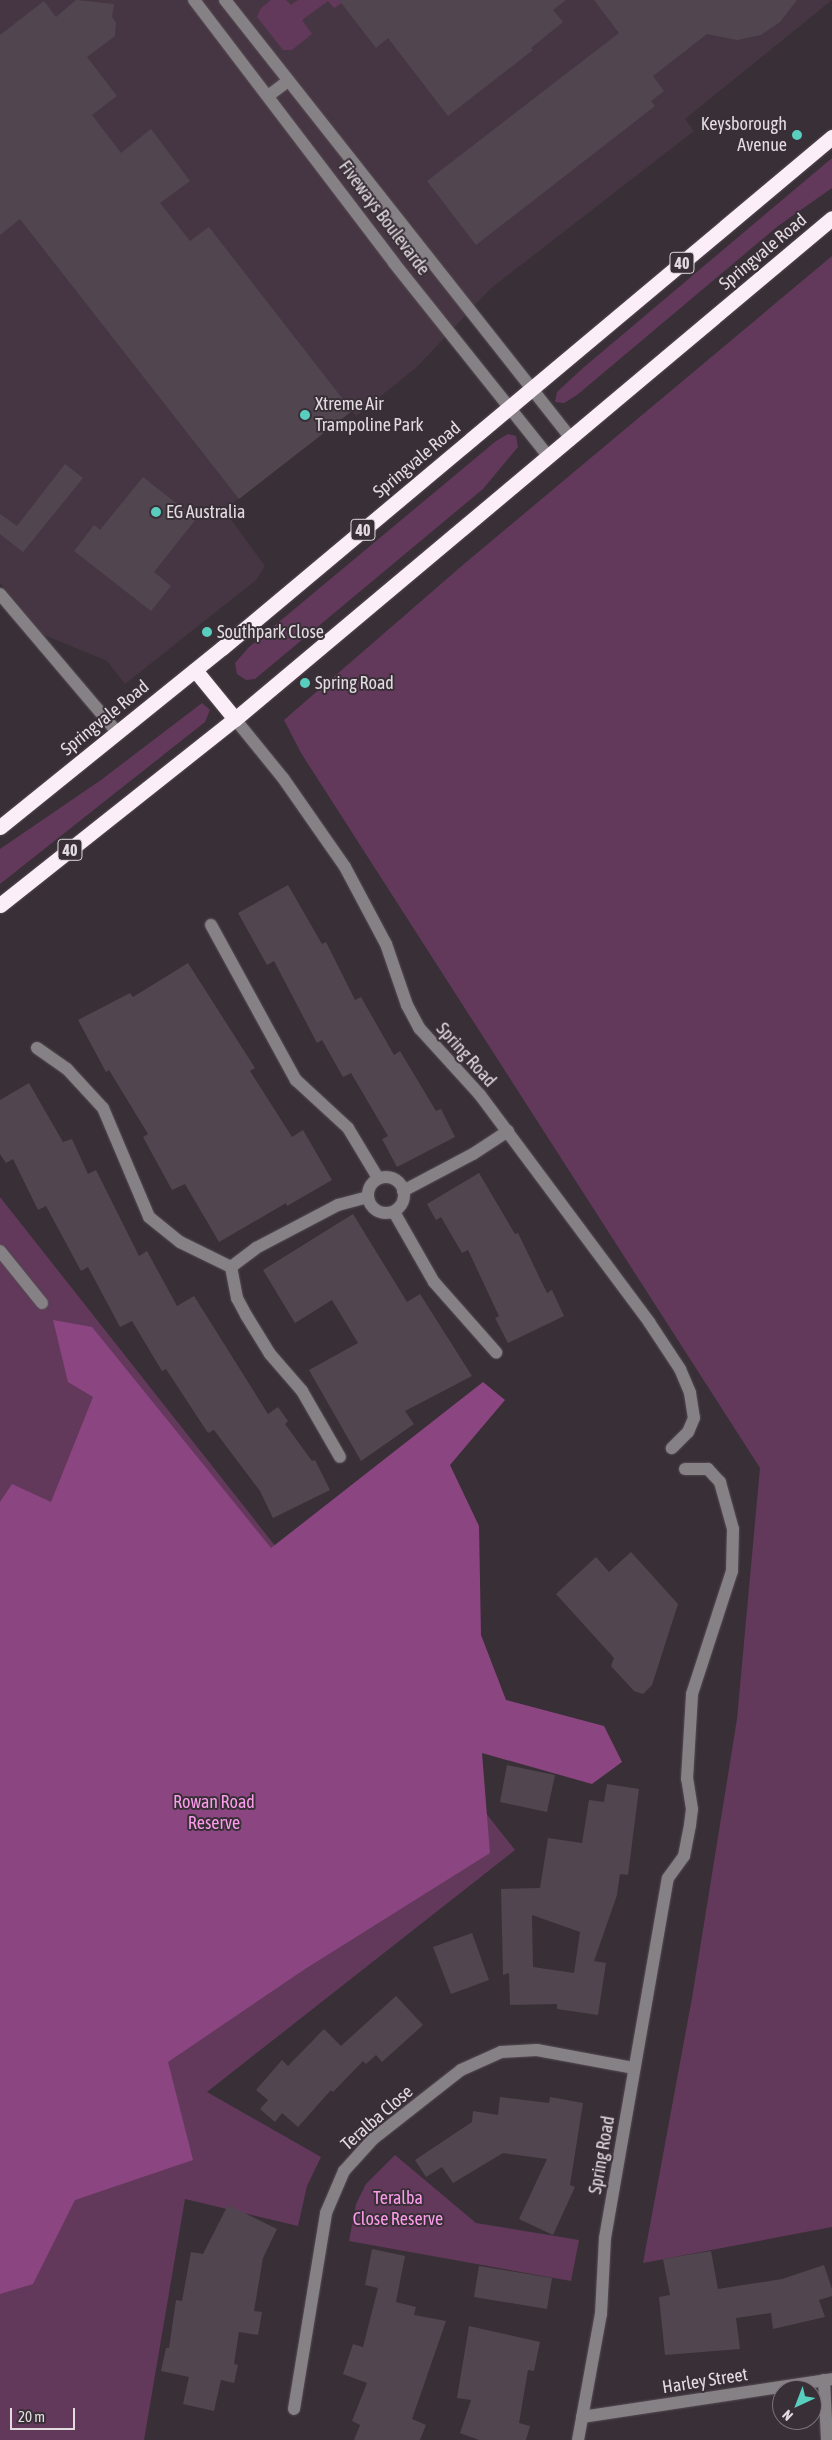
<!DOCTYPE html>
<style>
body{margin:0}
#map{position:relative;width:832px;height:2440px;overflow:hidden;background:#392f37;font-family:"Asap Condensed",sans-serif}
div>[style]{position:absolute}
.built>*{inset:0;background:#463643}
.green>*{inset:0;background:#62395b}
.forest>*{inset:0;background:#8b4581}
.building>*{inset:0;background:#51464f}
.roads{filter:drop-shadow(0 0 1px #544b52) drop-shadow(0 0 1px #544b52)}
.minor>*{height:12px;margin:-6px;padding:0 6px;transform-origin:6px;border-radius:6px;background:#868185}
.minor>.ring{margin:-6px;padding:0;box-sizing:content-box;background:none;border:12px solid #868185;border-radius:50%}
.highway>*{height:15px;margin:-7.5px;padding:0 7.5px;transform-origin:7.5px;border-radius:7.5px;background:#fceef9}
.dots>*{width:14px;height:14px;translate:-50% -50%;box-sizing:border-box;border:2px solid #392f37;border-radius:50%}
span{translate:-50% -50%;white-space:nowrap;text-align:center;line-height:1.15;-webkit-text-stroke:4px #392f37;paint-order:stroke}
.shield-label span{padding:1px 4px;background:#392f37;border:1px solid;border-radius:4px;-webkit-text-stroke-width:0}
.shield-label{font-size:16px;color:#e2dce1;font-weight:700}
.poi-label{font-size:18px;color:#e2dce1}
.right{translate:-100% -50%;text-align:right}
.left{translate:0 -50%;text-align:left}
.street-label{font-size:18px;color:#e2dce1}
.park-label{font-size:18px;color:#fc9bec}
.north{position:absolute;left:772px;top:2380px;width:50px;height:50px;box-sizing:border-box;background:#392f37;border:1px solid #7d747b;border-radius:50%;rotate:223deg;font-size:14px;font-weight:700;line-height:20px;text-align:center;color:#e2dce1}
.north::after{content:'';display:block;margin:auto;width:18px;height:22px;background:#5acebe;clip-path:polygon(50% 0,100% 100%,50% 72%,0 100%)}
.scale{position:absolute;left:10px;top:2408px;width:65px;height:22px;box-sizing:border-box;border:2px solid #e2dce1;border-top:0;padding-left:6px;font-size:15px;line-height:18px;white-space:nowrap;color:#e2dce1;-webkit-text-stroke:4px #392f37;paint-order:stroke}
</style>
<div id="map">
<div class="built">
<div style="clip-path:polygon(0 0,832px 0,685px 119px,694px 131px,490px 289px,417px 367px,356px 416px,352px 411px,224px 510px,265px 566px,256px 580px,125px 684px,107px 661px,44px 635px,0 583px)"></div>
</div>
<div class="green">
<div style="clip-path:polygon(271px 0,286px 0,291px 5px,298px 0,339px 0,342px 3px,334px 8px,328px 1px,302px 20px,312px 34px,292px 50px,283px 50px,257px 17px,261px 8px)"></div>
<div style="clip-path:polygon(832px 158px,832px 188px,778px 226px,577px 395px,564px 403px,555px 402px,557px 392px,583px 368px)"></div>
<div style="clip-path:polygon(832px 256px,832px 2227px,643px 2263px,692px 1998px,737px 1719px,760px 1468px,301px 753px,284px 720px,464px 564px)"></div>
<div style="clip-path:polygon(508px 434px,516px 436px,518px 447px,483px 489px,255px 679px,246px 680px,237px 674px,235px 663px,249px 647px,496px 441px)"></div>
<div style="clip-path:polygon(202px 703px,210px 710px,205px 722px,0 884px,0 849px,101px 780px)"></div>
<div style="clip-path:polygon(0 1197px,515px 1850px,207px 2092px,321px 2157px,307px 2186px,298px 2226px,185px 2199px,144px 2440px,0 2440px)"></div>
<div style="clip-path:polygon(395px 2155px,476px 2223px,579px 2240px,571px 2281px,349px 2241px,356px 2204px,366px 2184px)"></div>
</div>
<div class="forest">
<div style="clip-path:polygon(53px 1320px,92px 1327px,271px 1548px,483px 1382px,505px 1400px,450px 1465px,479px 1526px,481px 1635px,506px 1700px,604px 1726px,622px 1762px,592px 1784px,482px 1753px,490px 1853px,305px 1969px,168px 2062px,193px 2160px,75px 2200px,33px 2284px,0 2294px,0 1502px,12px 1484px,51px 1502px,93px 1397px,68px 1382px)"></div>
</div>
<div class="building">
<div style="clip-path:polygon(76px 0,114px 4px,112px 17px,116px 22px,115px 36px,87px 57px,117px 96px,92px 115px,121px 153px,151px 129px,190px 181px,160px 203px,190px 241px,209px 227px,352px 411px,239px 499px,20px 219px,0 235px,0 35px,44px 1px,56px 17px)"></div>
<div style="clip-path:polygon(339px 0,566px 0,553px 10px,563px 22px,531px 48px,533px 50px,448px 116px,388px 38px,376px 48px)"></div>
<div style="clip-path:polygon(594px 0,797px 0,780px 22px,761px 35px,737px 40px,707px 34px,653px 76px,664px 91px,651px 101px,655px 106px,476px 245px,427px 181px,619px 33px)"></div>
<div style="clip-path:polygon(65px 464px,83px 478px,23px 552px,0 534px,0 514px,17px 526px)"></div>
<div style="clip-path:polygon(143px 477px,196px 519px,154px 572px,171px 586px,151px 611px,74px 551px,94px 525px,100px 530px)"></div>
<div style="clip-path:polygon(288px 885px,322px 944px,326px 942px,355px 1000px,361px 997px,394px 1055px,400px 1051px,436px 1111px,441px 1109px,455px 1137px,397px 1167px,382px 1139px,388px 1136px,351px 1073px,343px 1077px,322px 1040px,317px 1043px,274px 961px,267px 965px,238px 913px)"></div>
<div style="clip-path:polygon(188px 963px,255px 1068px,250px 1071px,292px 1137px,303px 1130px,332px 1180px,287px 1206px,286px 1203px,219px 1242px,185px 1184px,172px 1190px,143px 1137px,148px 1134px,109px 1070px,106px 1072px,78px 1020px,130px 993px,133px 997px)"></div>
<div style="clip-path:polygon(29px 1083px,63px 1142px,72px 1139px,88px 1174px,96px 1170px,139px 1256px,147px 1251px,177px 1306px,194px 1296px,268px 1414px,278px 1407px,288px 1421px,285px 1424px,312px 1461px,315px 1460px,330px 1490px,273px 1518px,260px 1491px,214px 1430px,208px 1433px,166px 1369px,162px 1371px,132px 1321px,120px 1327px,88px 1267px,81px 1271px,46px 1206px,38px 1210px,13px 1159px,6px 1163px,0 1154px,0 1100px)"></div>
<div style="clip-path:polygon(479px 1173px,515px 1234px,518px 1233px,547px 1293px,552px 1290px,564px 1316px,508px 1343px,495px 1318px,499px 1316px,468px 1250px,462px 1253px,441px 1217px,436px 1220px,427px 1204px)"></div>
<div style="clip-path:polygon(353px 1214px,407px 1302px,420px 1294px,472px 1376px,405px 1411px,414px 1424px,361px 1461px,309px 1370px,358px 1343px,332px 1300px,295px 1323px,263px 1270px)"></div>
<div style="clip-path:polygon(631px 1552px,678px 1604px,652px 1685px,643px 1694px,634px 1691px,611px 1666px,614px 1658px,556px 1594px,596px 1557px,609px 1572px)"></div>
<div style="clip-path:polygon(507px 1765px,555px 1775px,547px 1812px,500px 1802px)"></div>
<div style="clip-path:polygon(evenodd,607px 1784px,639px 1789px,628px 1875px,620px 1874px,617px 1895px,594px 1961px,606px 1963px,598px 2015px,557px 2009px,557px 2004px,510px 2005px,509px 1973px,503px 1975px,501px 1889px,540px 1888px,548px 1838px,582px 1843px,589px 1800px,604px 1802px,607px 1784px,532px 1915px,580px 1932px,574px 1973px,533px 1967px,532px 1915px)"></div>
<div style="clip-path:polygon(472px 1933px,489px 1980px,451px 1994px,433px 1947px)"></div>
<div style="clip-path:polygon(396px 1996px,423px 2025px,382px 2062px,376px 2055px,366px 2064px,363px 2061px,333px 2092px,331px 2090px,298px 2127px,282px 2113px,275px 2122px,260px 2109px,268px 2100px,256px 2090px,282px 2060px,288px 2066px,324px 2029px,341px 2046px)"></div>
<div style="clip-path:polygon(500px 2097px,549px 2103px,550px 2097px,583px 2103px,570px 2185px,575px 2187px,553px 2235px,519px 2219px,547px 2159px,503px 2153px,453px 2183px,442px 2167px,426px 2177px,415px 2160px,472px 2122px,473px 2111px,498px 2115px)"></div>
<div style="clip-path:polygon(228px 2205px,277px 2229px,263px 2258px,254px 2311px,262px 2312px,258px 2335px,239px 2332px,234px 2364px,238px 2365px,234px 2383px,221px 2380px,214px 2411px,183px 2404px,189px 2377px,161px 2371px,166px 2348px,169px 2348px,176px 2300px,182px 2301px,191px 2252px,203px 2254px)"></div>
<div style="clip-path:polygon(372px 2249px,405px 2256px,396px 2302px,416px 2307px,414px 2315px,446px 2321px,412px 2419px,426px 2425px,420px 2440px,354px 2440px,360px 2425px,352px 2421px,367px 2383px,343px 2374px,353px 2344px,363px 2347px,378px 2288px,365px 2285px)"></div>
<div style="clip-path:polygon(711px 2251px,718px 2289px,782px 2279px,824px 2265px,832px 2289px,832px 2296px,819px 2300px,825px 2317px,773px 2329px,771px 2313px,736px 2318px,740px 2349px,665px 2355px,659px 2297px,670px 2295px,663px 2259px)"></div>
<div style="clip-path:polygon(479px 2266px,552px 2278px,547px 2309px,474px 2297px)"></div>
<div style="clip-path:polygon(469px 2326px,540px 2342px,534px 2371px,528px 2370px,519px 2423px,530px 2426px,526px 2440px,479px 2440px,460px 2433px,471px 2400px,457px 2398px)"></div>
</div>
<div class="roads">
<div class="minor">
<div style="left:194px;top:0;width:330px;rotate:52.7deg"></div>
<div style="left:394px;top:263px;width:247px;rotate:51.4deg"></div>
<div style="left:225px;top:0;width:557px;rotate:51.71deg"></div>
<div style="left:268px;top:96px;width:25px;rotate:-37deg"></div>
<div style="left:0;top:594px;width:181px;rotate:49.7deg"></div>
<div style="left:235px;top:719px;width:76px;rotate:50.9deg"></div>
<div style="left:283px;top:778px;width:108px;rotate:55.1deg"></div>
<div style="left:345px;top:867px;width:87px;rotate:62deg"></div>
<div style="left:386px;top:944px;width:65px;rotate:71deg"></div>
<div style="left:407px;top:1005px;width:27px;rotate:62deg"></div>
<div style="left:420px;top:1029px;width:89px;rotate:47.7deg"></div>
<div style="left:480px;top:1095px;width:283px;rotate:53.3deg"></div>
<div style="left:649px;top:1322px;width:56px;rotate:56.6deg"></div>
<div style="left:680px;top:1369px;width:26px;rotate:67deg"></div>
<div style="left:690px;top:1393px;width:25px;rotate:81deg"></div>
<div style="left:694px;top:1418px;width:15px;rotate:113deg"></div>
<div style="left:688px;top:1432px;width:23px;rotate:135deg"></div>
<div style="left:211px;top:925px;width:177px;rotate:61.3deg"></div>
<div style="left:296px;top:1080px;width:71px;rotate:42.7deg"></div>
<div style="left:348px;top:1128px;width:58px;rotate:59deg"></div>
<div style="left:37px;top:1048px;width:37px;rotate:35deg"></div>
<div style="left:67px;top:1069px;width:53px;rotate:47.3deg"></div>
<div style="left:103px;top:1108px;width:118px;rotate:67.1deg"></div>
<div style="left:149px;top:1217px;width:40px;rotate:39deg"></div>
<div style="left:180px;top:1242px;width:57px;rotate:26.1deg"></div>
<div class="ring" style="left:368px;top:1177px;width:24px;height:24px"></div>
<div style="left:403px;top:1191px;width:79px;rotate:-27.9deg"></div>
<div style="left:473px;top:1154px;width:42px;rotate:-33.3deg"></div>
<div style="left:394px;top:1212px;width:81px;rotate:60.3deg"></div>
<div style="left:434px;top:1282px;width:94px;rotate:48.5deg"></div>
<div style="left:0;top:1251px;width:67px;rotate:51.1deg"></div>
<div style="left:231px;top:1267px;width:32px;rotate:79deg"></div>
<div style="left:237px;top:1298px;width:19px;rotate:62deg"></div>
<div style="left:246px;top:1315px;width:46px;rotate:58.4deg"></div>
<div style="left:270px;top:1354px;width:49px;rotate:49.1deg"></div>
<div style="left:302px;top:1391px;width:76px;rotate:60.1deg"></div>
<div style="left:231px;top:1267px;width:31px;rotate:-37deg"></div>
<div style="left:256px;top:1248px;width:93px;rotate:-27.7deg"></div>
<div style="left:338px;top:1205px;width:31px;rotate:-15deg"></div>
<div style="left:824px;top:2380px;width:60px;rotate:87.1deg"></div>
<div style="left:294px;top:2409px;width:199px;rotate:-80.7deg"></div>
<div style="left:326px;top:2213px;width:46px;rotate:-66.8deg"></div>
<div style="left:344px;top:2171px;width:43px;rotate:-47.8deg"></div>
<div style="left:373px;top:2139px;width:112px;rotate:-38.1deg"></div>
<div style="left:461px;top:2070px;width:44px;rotate:-24.2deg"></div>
<div style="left:501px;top:2052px;width:36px;rotate:-3deg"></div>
<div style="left:537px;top:2050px;width:99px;rotate:10.5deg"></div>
<div style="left:582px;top:2417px;width:253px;rotate:-8.6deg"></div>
<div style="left:578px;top:2440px;width:128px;rotate:-79.7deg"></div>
<div style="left:601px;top:2314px;width:76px;rotate:-87deg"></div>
<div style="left:605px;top:2238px;width:365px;rotate:-80.1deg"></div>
<div style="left:668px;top:1878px;width:27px;rotate:-54deg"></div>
<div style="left:684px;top:1856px;width:32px;rotate:-79deg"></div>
<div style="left:690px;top:1825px;width:16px;rotate:-83deg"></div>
<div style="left:692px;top:1809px;width:30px;rotate:-99deg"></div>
<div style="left:687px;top:1779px;width:85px;rotate:-86.6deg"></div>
<div style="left:692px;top:1694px;width:129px;rotate:-72deg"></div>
<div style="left:732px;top:1571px;width:42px;rotate:-88.6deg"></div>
<div style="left:733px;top:1529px;width:49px;rotate:-105.5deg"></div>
<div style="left:720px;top:1482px;width:18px;rotate:-133deg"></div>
<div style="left:708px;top:1469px;width:23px;rotate:180deg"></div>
</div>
<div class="highway">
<div style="left:195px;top:670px;width:63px;rotate:50.8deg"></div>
<div style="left:0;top:827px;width:285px;rotate:-38.9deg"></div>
<div style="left:222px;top:648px;width:796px;rotate:-39.95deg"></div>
<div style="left:0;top:905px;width:300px;rotate:-38.4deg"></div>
<div style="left:235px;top:719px;width:779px;rotate:-40deg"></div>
</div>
</div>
<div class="dots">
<div style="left:797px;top:135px;background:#5acebe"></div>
<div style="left:305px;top:415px;background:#5acebe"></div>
<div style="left:156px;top:512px;background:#5acebe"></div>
<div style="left:207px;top:632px;background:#5acebe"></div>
<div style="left:305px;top:683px;background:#5acebe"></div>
</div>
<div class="shield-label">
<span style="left:682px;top:263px">40</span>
<span style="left:363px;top:530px">40</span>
<span style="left:70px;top:850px">40</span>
</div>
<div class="poi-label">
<span class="right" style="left:787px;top:135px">Keysborough<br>Avenue</span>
<span class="left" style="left:315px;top:415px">Xtreme Air<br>Trampoline Park</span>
<span class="left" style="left:166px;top:512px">EG Australia</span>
<span class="left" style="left:217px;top:632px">Southpark Close</span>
<span class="left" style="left:315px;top:683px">Spring Road</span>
</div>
<div class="street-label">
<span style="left:384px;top:218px;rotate:53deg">Fiveways Boulevarde</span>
<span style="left:763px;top:252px;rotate:-40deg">Springvale Road</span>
<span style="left:417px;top:460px;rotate:-40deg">Springvale Road</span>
<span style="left:105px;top:718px;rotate:-39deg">Springvale Road</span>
<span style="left:466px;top:1055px;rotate:48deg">Spring Road</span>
<span style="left:377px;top:2118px;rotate:-41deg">Teralba Close</span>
<span style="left:602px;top:2155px;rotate:-80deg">Spring Road</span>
<span style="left:705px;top:2381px;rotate:-9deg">Harley Street</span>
</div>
<div class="park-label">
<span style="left:214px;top:1813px">Rowan Road<br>Reserve</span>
<span style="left:398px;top:2209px">Teralba<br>Close Reserve</span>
</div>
<div class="north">N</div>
<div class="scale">20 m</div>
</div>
